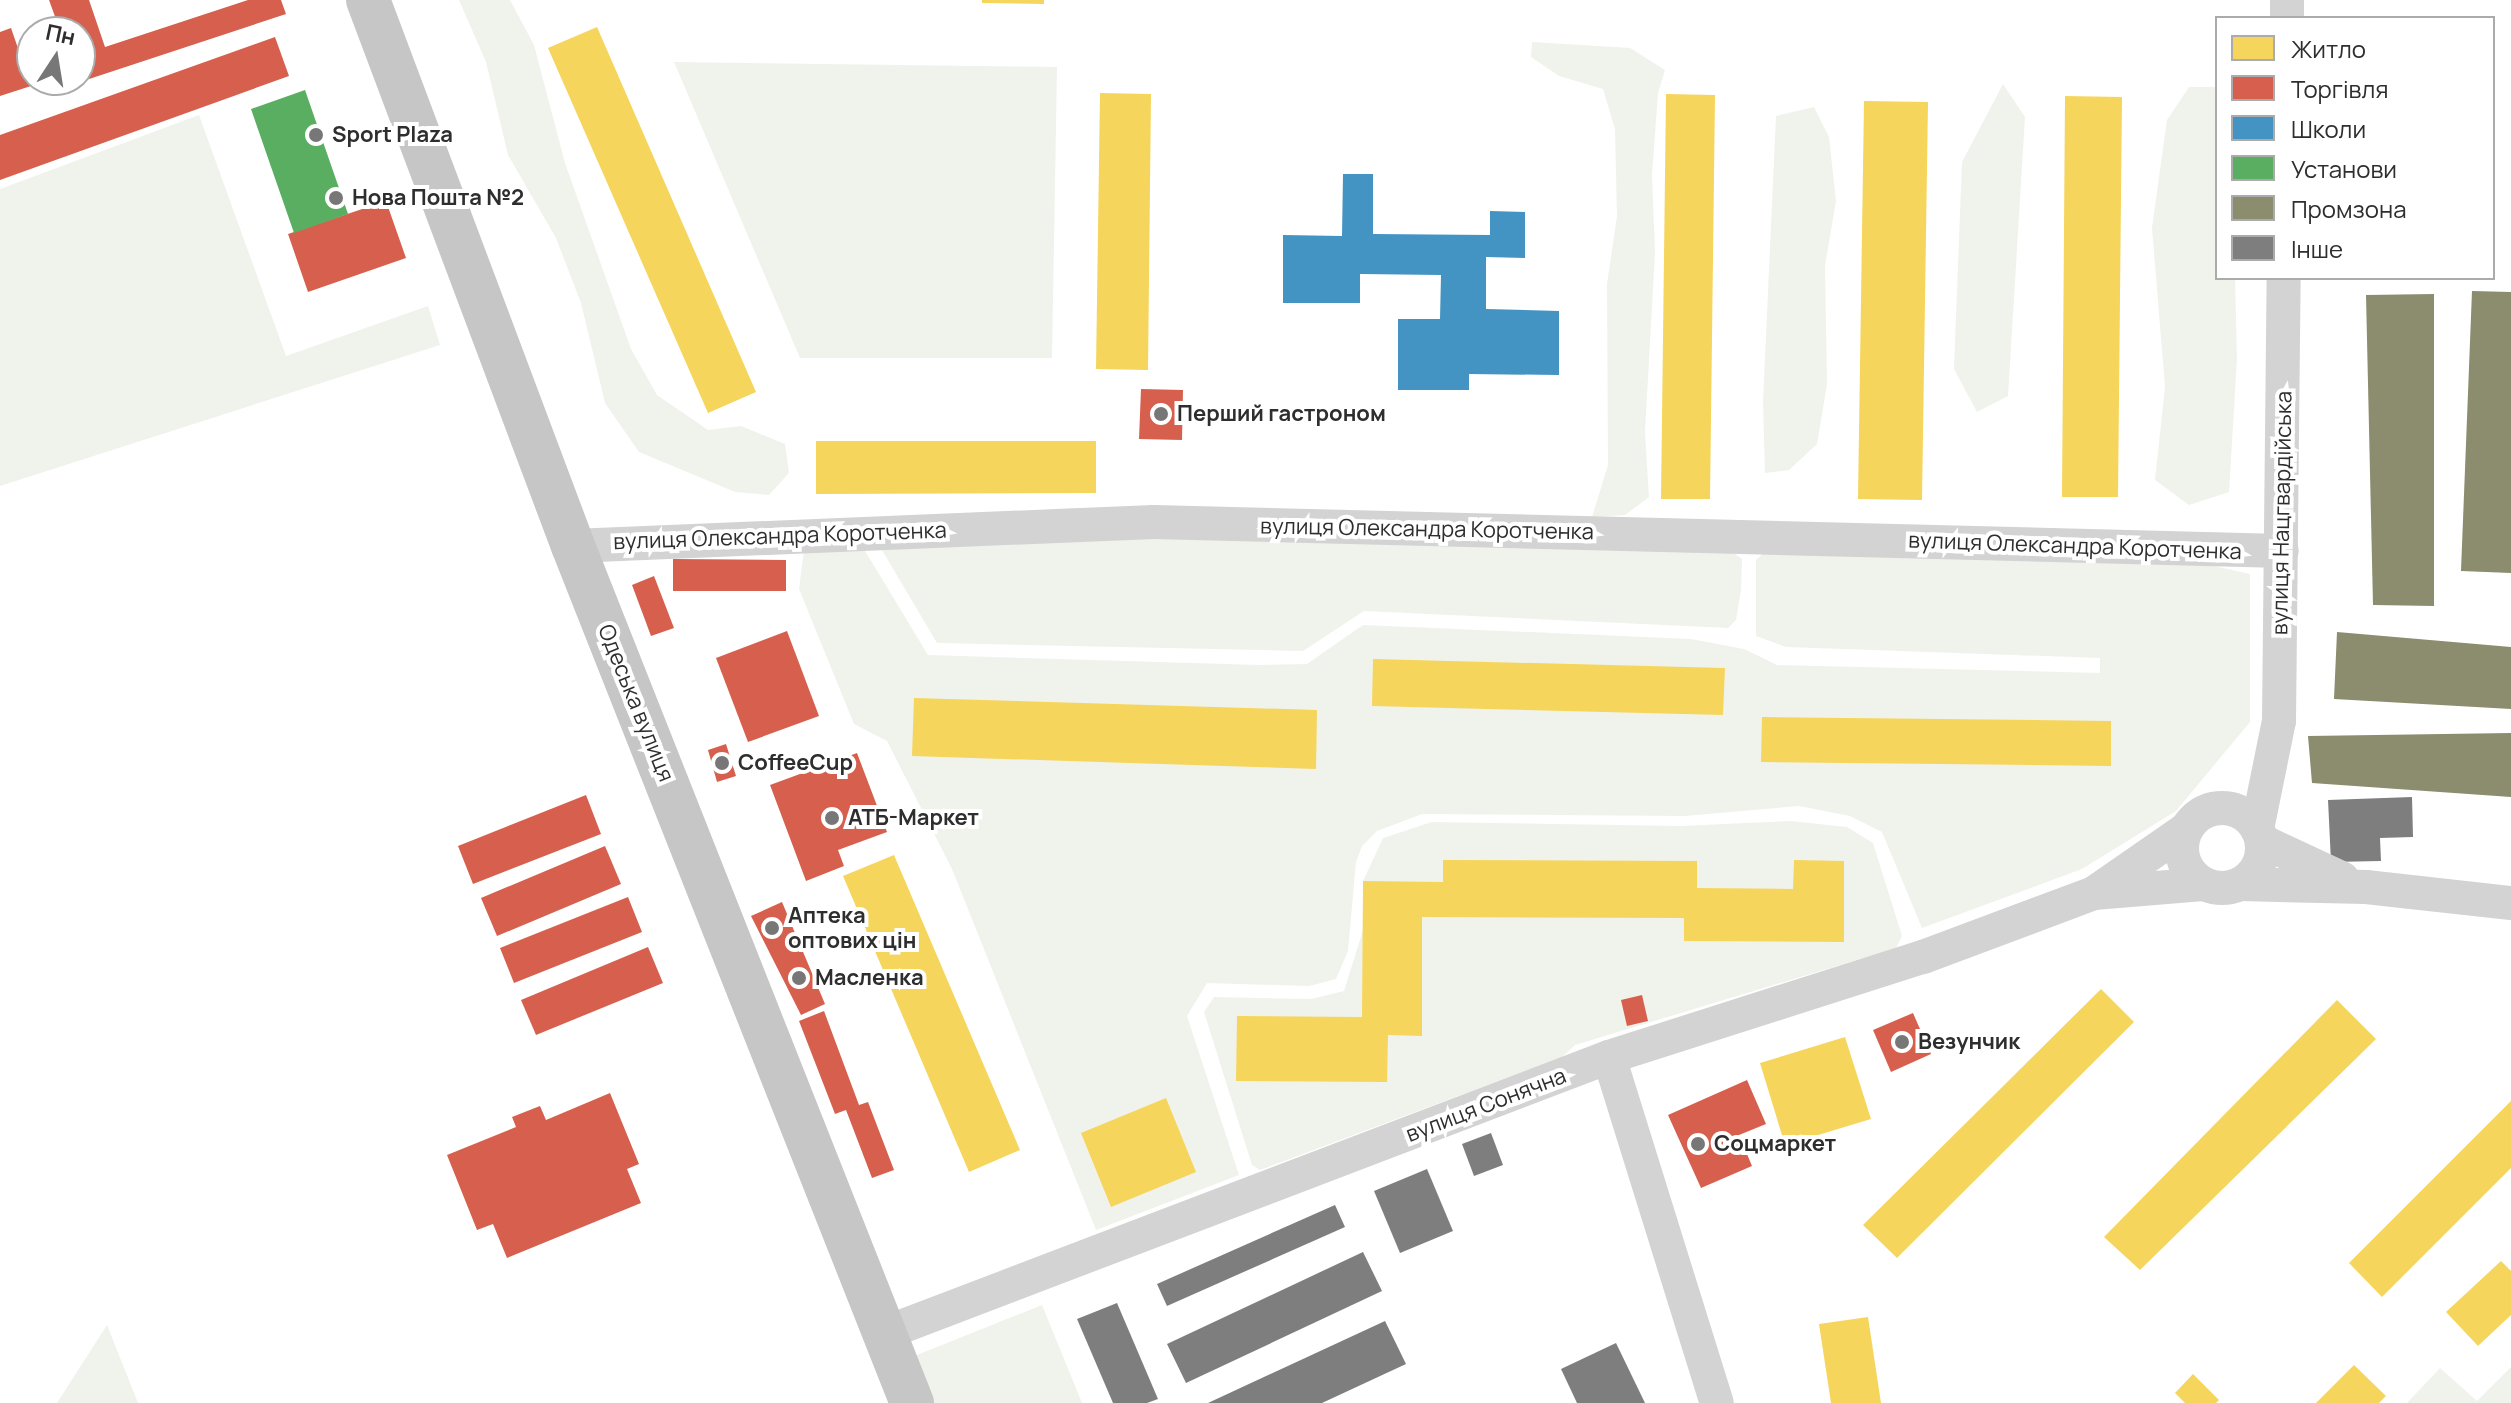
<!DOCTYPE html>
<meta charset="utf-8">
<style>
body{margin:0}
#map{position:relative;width:2511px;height:1403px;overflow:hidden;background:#fff;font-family:Manrope,sans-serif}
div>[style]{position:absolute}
.green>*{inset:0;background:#f0f3ec}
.homes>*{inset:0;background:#f6d55c}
.shops>*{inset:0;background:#d6604d}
.schools>*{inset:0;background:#4393c3}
.public>*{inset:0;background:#5aae61}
.industry>*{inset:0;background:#8c8c6e}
.building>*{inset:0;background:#7e7e7e}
.minor>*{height:34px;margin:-17px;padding:0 17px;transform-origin:17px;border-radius:17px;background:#d3d3d3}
.minor>.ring{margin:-17px;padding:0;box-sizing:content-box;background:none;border:34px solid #d3d3d3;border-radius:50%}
.major>*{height:44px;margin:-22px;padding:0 22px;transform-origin:22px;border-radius:22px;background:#c6c6c6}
.dots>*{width:22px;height:22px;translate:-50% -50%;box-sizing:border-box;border:4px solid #fff;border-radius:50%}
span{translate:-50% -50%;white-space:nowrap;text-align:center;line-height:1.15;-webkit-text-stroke:8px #fff;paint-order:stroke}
.poi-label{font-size:22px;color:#2e2e2e;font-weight:700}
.left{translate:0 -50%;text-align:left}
.street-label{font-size:22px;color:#2e2e2e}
.legend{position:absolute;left:2215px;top:16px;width:280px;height:264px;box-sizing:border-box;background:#fff;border:2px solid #ababab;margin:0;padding:10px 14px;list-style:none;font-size:24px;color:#2e2e2e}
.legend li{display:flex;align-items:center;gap:16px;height:40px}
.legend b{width:40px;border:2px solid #ababab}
.north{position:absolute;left:16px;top:16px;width:80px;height:80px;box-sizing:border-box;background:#fff;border:2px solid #ababab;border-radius:50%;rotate:12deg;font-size:22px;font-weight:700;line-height:32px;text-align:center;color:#2e2e2e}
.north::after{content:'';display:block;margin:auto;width:28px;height:36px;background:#777;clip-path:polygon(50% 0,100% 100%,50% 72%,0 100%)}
</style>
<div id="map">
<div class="green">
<div style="clip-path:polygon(459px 0,510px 0,534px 45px,565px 163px,631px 349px,657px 395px,708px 430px,741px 426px,785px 444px,789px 473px,769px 495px,735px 492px,639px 452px,605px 403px,581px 303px,556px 238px,508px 155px,486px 62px)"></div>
<div style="clip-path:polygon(1532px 42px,1630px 48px,1665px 70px,1658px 93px,1652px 175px,1655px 253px,1645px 432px,1649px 497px,1625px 515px,1592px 517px,1608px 465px,1607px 284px,1617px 216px,1615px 129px,1603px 89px,1559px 76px,1531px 57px)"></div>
<div style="clip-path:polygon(674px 62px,1057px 67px,1052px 358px,800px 358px)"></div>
<div style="clip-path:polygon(2003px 84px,2025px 117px,2008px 396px,1977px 412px,1954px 369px,1962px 162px)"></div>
<div style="clip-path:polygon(2189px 87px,2217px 87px,2217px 278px,2235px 278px,2237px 359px,2229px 492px,2189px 505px,2155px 480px,2165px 387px,2152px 228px,2167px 120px)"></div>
<div style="clip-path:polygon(1814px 107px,1829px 137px,1836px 201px,1825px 265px,1827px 384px,1817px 444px,1789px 470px,1765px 473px,1763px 402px,1776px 116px)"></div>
<div style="clip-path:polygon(199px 115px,286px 356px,428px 306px,440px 345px,0 486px,0 189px)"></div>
<div style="clip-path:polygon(1131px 531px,1731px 551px,1742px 559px,1741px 590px,1736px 620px,1728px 628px,1364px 611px,1303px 651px,937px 643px,882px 550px)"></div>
<div style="clip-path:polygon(859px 541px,928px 655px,1259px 665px,1307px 664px,1363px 625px,1691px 639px,1744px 649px,1777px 665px,2100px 673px,2100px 658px,1786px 647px,1756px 636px,1756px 560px,1768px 549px,2210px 565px,2250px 574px,2250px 722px,2176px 811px,2082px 869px,1922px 928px,1882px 832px,1850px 816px,1799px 806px,1684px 816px,1422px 814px,1377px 831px,1362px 846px,1356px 862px,1348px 951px,1336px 979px,1309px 986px,1207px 983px,1187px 1016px,1239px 1175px,1096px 1230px,952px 869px,887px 741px,854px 724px,799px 589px,805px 542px)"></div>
<div style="clip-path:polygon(1791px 821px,1847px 827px,1873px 843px,1902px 936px,1896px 948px,1575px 1045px,1562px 1057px,1260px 1170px,1252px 1165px,1204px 1012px,1214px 997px,1311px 999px,1344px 991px,1363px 930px,1363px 881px,1383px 838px,1432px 822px,1681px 826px)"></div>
<div style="clip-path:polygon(1042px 1305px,1082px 1403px,925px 1403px,907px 1359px)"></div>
<div style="clip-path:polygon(107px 1325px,138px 1403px,57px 1403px)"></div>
<div style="clip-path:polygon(2511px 1367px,2511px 1403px,2407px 1403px,2440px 1368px,2477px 1401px)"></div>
</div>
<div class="homes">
<div style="clip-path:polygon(982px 0,1044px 0,1044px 4px,982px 3px)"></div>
<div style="clip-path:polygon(597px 27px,756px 392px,708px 413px,548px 48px)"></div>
<div style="clip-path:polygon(1100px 93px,1151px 94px,1148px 370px,1096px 369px)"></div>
<div style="clip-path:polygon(1666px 94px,1715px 95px,1710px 499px,1661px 499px)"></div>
<div style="clip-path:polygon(2065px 96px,2122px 97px,2118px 497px,2062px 497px)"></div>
<div style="clip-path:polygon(1864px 101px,1928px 102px,1922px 500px,1858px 499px)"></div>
<div style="clip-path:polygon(816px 441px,1096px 441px,1096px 493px,816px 494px)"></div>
<div style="clip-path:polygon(1373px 659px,1725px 668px,1723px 715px,1372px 706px)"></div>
<div style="clip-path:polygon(914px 698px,1317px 710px,1316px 769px,912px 756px)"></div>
<div style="clip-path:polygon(1762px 717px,2111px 721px,2111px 766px,1761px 762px)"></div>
<div style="clip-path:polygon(894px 855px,1020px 1150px,969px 1172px,843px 876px)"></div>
<div style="clip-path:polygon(1443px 860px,1697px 861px,1697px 888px,1793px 889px,1794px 860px,1844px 861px,1844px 942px,1684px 941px,1684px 918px,1422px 917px,1422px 1036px,1388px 1035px,1387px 1082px,1236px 1081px,1237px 1016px,1362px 1017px,1363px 881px,1443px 882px)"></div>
<div style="clip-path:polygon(2101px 989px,2134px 1022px,1897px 1258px,1863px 1225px)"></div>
<div style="clip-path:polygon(2337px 1000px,2376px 1039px,2140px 1270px,2104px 1237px)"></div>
<div style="clip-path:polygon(1845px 1037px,1871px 1119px,1785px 1145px,1760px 1063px)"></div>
<div style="clip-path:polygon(1166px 1098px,1196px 1172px,1111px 1207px,1081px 1133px)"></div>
<div style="clip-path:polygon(2511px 1101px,2511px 1168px,2382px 1297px,2349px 1263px)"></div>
<div style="clip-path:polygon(2501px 1261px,2511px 1271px,2511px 1315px,2478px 1346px,2446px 1312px)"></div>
<div style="clip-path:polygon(1868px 1317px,1881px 1403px,1831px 1403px,1819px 1324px)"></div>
<div style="clip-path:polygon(2354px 1365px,2386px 1396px,2379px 1403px,2316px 1403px)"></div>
<div style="clip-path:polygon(2193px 1374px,2219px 1400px,2216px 1403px,2185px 1403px,2175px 1393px)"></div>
</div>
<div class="shops">
<div style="clip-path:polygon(49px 0,89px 0,105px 47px,248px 0,281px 0,286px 14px,80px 82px,80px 32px,32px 32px,31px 55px,24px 33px,57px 22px)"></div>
<div style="clip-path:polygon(11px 28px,31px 86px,0 96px,0 32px)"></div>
<div style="clip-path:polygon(275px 37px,289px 76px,0 180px,0 135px)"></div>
<div style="clip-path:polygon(386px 201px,406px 258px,308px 292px,288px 234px)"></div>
<div style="clip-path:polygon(1141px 389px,1183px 390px,1182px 440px,1139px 439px)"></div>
<div style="clip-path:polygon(673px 559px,786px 560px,786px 591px,673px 591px)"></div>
<div style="clip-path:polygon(654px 576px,674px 628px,651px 636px,632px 585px)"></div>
<div style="clip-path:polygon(787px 631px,819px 716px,748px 742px,716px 658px)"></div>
<div style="clip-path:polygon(726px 744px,736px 776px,717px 782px,708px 750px)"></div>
<div style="clip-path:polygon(857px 753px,887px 832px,838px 850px,844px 866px,806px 881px,770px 785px)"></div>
<div style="clip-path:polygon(586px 795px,601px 834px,473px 884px,458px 846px)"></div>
<div style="clip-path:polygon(605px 846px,621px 884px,497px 936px,481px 898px)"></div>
<div style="clip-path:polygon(628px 897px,642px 932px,514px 983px,500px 948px)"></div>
<div style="clip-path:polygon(782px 902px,825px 1004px,801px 1015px,751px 916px)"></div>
<div style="clip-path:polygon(648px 947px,663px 983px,536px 1035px,521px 1000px)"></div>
<div style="clip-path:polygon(1642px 995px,1648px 1021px,1627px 1026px,1621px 1000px)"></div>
<div style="clip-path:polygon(824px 1011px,859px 1105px,868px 1102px,894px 1170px,872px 1178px,846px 1110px,835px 1114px,799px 1021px)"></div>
<div style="clip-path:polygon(1913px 1013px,1931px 1054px,1891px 1072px,1873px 1030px)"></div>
<div style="clip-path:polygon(1747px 1080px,1766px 1124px,1739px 1135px,1752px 1166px,1701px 1188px,1668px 1115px)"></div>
<div style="clip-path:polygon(610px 1093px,639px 1164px,627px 1169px,641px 1203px,507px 1258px,493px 1224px,477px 1230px,447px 1155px,516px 1127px,512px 1117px,540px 1106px,546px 1120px)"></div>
</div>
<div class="schools">
<div style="clip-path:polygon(1343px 174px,1373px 174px,1373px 234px,1490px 235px,1490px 211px,1525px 212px,1525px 258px,1486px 257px,1486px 309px,1559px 311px,1559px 375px,1469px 374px,1469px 390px,1398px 390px,1398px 319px,1440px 319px,1441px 275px,1360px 274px,1360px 303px,1283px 303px,1283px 235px,1342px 236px)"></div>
</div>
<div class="public">
<div style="clip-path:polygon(305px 90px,348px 214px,294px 233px,251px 109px)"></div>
</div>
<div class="industry">
<div style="clip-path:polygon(2472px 291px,2511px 292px,2511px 573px,2461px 571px)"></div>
<div style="clip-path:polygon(2434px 294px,2434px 606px,2373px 605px,2366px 295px)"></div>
<div style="clip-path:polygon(2337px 632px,2511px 647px,2511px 709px,2334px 699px)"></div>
<div style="clip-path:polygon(2511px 733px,2511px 797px,2312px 783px,2308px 736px)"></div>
</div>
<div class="building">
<div style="clip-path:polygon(2412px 797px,2413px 837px,2380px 838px,2381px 861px,2331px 862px,2328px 800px)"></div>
<div style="clip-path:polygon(1491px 1133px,1503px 1165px,1474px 1176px,1462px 1144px)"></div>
<div style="clip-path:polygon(1427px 1169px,1453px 1231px,1400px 1253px,1374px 1191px)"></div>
<div style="clip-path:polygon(1335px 1205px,1345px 1227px,1167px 1306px,1157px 1284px)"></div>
<div style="clip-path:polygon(1363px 1252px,1382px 1291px,1186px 1383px,1167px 1344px)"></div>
<div style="clip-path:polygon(1117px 1303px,1158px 1399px,1147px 1403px,1113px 1403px,1077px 1319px)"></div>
<div style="clip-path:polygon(1385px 1321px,1406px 1364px,1322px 1403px,1208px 1403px)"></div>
<div style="clip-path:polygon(1616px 1343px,1645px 1403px,1577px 1403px,1561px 1369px)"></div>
</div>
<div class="minor">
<div style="left:2287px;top:18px;width:18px;rotate:-90deg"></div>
<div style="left:573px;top:546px;width:581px;rotate:-2.37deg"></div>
<div style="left:1154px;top:522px;width:1128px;rotate:1.47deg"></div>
<div class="ring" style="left:2182px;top:808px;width:46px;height:46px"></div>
<div style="left:2257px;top:829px;width:110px;rotate:-78.5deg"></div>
<div style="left:2279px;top:721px;width:443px;rotate:-89.4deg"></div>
<div style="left:2262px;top:841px;width:89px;rotate:25.1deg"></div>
<div style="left:2240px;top:884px;width:126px;rotate:1.4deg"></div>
<div style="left:2366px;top:887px;width:146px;rotate:6.3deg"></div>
<div style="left:2094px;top:893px;width:109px;rotate:-4.7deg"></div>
<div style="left:1609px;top:1057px;width:362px;rotate:72.7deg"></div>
<div style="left:885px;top:1333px;width:775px;rotate:-20.87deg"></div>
<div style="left:1609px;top:1057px;width:330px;rotate:-17.7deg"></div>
<div style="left:1923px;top:957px;width:183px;rotate:-20.5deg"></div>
<div style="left:2094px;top:893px;width:111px;rotate:-34.7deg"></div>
</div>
<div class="major">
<div style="left:368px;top:0;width:583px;rotate:69.42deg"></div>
<div style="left:573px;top:546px;width:922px;rotate:68.42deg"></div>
</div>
<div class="dots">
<div style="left:316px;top:135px;background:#777"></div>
<div style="left:336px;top:198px;background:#777"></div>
<div style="left:1161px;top:414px;background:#777"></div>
<div style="left:722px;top:763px;background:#777"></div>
<div style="left:832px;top:818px;background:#777"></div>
<div style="left:772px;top:928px;background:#777"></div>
<div style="left:799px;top:978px;background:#777"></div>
<div style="left:1902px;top:1042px;background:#777"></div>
<div style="left:1698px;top:1144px;background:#777"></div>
</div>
<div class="poi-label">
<span class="left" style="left:332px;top:135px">Sport Plaza</span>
<span class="left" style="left:352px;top:198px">Нова Пошта №2</span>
<span class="left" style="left:1177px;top:414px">Перший гастроном</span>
<span class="left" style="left:738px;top:763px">CoffeeCup</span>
<span class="left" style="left:848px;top:818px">АТБ-Маркет</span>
<span class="left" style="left:788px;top:928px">Аптека<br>оптових цін</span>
<span class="left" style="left:815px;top:978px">Масленка</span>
<span class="left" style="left:1918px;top:1042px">Везунчик</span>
<span class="left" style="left:1714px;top:1144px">Соцмаркет</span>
</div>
<div class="street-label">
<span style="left:2282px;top:513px;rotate:-89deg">вулиця Нацгвардійська</span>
<span style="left:1427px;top:529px;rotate:1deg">вулиця Олександра Коротченка</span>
<span style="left:780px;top:536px;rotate:-2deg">вулиця Олександра Коротченка</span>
<span style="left:2075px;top:546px;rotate:2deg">вулиця Олександра Коротченка</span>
<span style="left:636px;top:703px;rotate:68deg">Одеська вулиця</span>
<span style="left:1486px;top:1105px;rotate:-21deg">вулиця Сонячна</span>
</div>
<ul class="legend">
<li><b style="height:22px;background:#f6d55c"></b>Житло</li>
<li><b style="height:22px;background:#d6604d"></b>Торгівля</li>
<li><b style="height:22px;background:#4393c3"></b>Школи</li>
<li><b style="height:22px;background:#5aae61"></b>Установи</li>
<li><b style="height:22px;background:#8c8c6e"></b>Промзона</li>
<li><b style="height:22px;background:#7e7e7e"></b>Інше</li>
</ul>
<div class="north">Пн</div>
</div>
